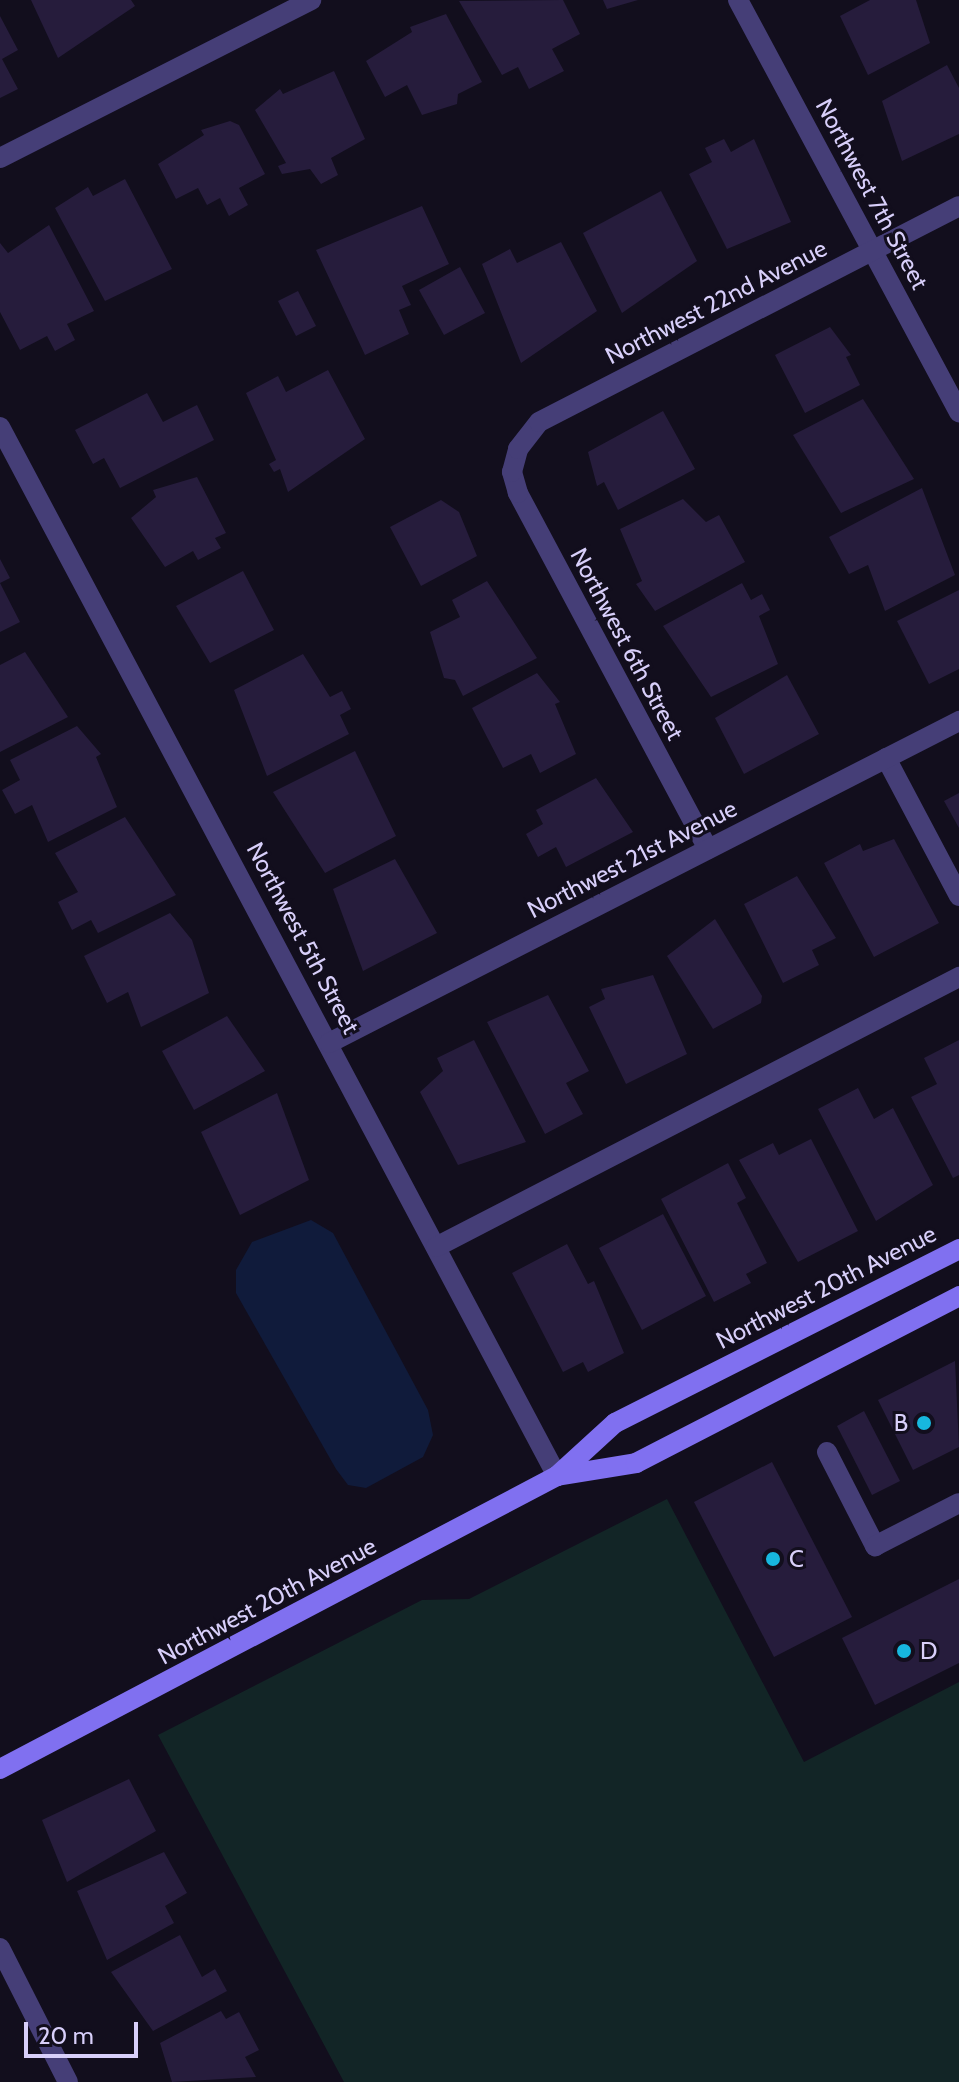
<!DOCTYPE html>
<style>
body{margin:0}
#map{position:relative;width:959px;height:2082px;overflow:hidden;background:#120e1d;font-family:Cabin,sans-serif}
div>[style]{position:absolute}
.green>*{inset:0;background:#122526}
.water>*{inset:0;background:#101b3b}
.building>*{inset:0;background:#261c3c}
.lane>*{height:20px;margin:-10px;padding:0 10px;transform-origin:10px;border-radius:10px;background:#453e77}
.street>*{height:20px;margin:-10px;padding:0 10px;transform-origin:10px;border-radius:10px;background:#453e77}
.secondary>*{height:20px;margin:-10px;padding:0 10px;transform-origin:10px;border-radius:10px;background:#8070f0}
.dots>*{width:22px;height:22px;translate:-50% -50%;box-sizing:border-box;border:4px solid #120e1d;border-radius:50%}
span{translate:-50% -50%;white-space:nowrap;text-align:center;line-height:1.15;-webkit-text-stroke:6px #120e1d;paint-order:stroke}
.street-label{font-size:24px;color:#d8cffa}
.poi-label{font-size:24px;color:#d8cffa}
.right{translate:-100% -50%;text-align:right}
.left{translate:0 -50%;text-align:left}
.scale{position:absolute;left:24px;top:2022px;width:114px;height:36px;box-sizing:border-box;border:4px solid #d8cffa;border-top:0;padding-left:10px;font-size:24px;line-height:28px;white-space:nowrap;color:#d8cffa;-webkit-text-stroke:6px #120e1d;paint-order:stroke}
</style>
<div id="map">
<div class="green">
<div style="clip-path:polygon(667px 1499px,804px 1762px,959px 1682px,959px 2082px,344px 2082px,158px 1735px,422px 1600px,469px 1599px)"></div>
</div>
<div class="water">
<div style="clip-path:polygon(311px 1220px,333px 1233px,428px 1410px,433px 1435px,423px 1457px,366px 1488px,348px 1485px,336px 1469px,236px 1293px,236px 1270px,252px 1242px)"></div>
</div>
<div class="building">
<div style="clip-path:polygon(31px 0,131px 0,135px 6px,58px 58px)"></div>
<div style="clip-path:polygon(563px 0,580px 34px,552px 49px,564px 71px,529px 89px,518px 67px,502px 75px,459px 1px)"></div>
<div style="clip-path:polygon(603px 0,638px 0,607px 9px)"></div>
<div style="clip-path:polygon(870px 0,916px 0,930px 43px,868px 75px,840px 16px)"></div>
<div style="clip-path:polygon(446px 14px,482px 82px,458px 94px,457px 104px,422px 115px,407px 85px,385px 97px,366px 61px,412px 32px,410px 27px)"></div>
<div style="clip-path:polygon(0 16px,18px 50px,2px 59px,18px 89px,0 98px)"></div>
<div style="clip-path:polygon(947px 65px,959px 88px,959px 134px,902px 161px,882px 101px)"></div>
<div style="clip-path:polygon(334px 71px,365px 139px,331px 158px,338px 175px,321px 184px,310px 169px,282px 174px,278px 166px,286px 163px,255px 110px,280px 89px,283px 94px)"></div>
<div style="clip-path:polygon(230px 121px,239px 125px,265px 174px,239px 188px,248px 205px,229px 216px,220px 198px,207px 205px,198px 188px,176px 199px,158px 164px,204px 135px,201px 130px)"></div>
<div style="clip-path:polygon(724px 139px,731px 152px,754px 139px,791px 222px,727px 249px,689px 174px,712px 162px,705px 148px)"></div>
<div style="clip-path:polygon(125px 179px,172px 269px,105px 301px,55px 208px,88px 187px,93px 196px)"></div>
<div style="clip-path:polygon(661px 191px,697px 261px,622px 313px,583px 233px)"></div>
<div style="clip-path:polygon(422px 206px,449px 264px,402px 286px,411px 305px,399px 310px,409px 334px,365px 355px,316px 250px)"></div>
<div style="clip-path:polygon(49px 225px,94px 311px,67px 324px,75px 340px,55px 351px,47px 336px,20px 350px,0 312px,0 243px,8px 253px)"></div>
<div style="clip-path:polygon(561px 242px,597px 311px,521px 363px,482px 264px,510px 249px,517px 263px)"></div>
<div style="clip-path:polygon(460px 267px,485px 313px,444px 335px,419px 290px)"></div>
<div style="clip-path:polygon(298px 291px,316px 326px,296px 336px,278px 301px)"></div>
<div style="clip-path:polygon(830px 327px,851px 355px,846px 357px,860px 385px,805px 413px,775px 355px)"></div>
<div style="clip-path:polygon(328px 370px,365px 439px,288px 492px,280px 469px,274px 472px,269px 464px,276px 460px,246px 393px,278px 376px,286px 392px)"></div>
<div style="clip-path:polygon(147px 393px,163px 422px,197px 405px,214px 440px,120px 488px,104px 458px,93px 464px,75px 430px)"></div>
<div style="clip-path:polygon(863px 399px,914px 479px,841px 513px,793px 435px)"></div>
<div style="clip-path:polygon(663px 411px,695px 469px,618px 510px,604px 482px,597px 486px,588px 452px)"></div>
<div style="clip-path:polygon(197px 477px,226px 533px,215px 538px,221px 548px,198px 560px,193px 551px,165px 567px,131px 518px,156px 497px,153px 490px)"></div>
<div style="clip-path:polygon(922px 488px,955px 575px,885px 611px,868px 565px,849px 574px,829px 537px)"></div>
<div style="clip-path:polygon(683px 499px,706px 522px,719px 515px,745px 562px,655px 611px,636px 584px,642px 581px,620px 529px)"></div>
<div style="clip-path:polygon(441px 500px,459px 512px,477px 556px,421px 586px,390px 527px)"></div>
<div style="clip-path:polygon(0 559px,10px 578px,0 583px,20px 622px,0 632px)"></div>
<div style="clip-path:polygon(243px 571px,274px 630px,210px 663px,176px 606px)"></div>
<div style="clip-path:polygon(487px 581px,537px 658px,463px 696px,455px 680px,444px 678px,430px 632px,460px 617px,452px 600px)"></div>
<div style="clip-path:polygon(742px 583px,751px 600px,762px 594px,770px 610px,759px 616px,778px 664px,711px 697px,663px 626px)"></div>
<div style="clip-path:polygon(959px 590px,959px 669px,929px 684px,897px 621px)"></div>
<div style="clip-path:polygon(25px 652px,68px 717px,0 752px,0 665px)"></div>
<div style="clip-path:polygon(303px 654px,330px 697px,342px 691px,351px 709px,340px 715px,349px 734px,267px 776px,234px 690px)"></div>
<div style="clip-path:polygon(537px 673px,560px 702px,555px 704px,576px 754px,540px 773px,531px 754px,503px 768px,472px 708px)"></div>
<div style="clip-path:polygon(787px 675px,819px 734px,744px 774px,715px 718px)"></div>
<div style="clip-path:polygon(77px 726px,101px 754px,96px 757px,117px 807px,48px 842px,32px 805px,15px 814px,2px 790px,20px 780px,10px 760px)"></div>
<div style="clip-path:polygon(355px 751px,396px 836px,325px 873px,273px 792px)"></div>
<div style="clip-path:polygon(596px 778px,633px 832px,566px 867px,556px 847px,538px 857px,526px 834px,543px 824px,536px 810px)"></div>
<div style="clip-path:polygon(959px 793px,959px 828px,944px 801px)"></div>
<div style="clip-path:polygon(125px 817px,176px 895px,98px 933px,91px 920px,72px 930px,58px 902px,78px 892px,55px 853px)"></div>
<div style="clip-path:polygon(894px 839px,939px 923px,874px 957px,824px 863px,860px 844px,863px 851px)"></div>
<div style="clip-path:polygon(395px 859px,437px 933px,363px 971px,333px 889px)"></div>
<div style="clip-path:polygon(797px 876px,836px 938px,812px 950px,819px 965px,783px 983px,744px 904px)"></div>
<div style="clip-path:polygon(170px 913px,192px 940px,209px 993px,141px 1027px,128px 992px,107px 1003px,84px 956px)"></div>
<div style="clip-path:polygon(715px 919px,762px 996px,761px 1003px,713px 1029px,667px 956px)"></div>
<div style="clip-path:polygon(653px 975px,687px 1054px,626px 1084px,589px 1007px,605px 999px,601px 989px)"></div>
<div style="clip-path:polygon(548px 995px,589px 1071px,566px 1083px,583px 1114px,545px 1134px,487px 1022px)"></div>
<div style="clip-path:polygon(227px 1016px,265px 1071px,194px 1110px,162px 1051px)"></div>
<div style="clip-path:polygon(474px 1040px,526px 1142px,458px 1165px,420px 1092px,443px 1071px,437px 1058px)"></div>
<div style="clip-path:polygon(959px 1040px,959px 1175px,953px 1178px,911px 1097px,937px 1084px,924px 1058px)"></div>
<div style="clip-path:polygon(858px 1088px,874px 1119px,893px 1108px,933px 1185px,876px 1221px,818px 1109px)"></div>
<div style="clip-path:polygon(277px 1093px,309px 1180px,240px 1215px,201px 1132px)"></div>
<div style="clip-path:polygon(811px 1139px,858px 1231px,798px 1262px,739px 1160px,773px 1143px,779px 1155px)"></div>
<div style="clip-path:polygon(728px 1163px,746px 1198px,737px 1203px,767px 1263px,746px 1274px,751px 1283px,714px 1302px,661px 1199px)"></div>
<div style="clip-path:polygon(663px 1214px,706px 1296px,642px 1330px,599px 1248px)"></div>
<div style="clip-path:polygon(567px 1244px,588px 1284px,594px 1281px,624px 1353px,588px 1372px,583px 1362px,563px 1372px,512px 1273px)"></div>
<div style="clip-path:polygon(955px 1361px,959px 1447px,913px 1470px,878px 1400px)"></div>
<div style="clip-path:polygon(864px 1411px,900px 1481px,872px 1495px,837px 1426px)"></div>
<div style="clip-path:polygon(772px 1462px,852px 1617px,774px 1657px,694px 1502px)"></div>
<div style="clip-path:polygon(959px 1579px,959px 1663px,875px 1705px,842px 1638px)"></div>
<div style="clip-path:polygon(129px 1779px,156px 1831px,67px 1882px,42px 1820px)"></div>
<div style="clip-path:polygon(164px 1852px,187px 1893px,165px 1906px,174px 1923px,107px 1960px,77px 1891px)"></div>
<div style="clip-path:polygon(180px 1935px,202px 1977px,215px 1969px,227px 1991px,153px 2031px,111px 1972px)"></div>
<div style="clip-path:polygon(221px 2011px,226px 2019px,239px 2012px,259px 2050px,245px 2057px,256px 2077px,172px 2082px,160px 2043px)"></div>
</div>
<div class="lane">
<div style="left:827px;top:1452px;width:106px;rotate:62.9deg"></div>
<div style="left:875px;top:1546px;width:94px;rotate:-27.1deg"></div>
</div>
<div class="street">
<div style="left:738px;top:0;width:468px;rotate:61.8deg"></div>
<div style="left:0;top:158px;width:349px;rotate:-26.9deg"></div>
<div style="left:0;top:427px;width:1188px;rotate:62.03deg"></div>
<div style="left:886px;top:758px;width:156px;rotate:62.1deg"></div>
<div style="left:708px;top:849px;width:404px;rotate:-118.1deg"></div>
<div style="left:518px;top:493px;width:22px;rotate:-106deg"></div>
<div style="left:512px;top:472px;width:24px;rotate:-75deg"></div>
<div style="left:518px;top:449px;width:34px;rotate:-52deg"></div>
<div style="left:539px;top:422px;width:472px;rotate:-27.2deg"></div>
<div style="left:329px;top:1043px;width:708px;rotate:-27.07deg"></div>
<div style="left:436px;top:1247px;width:589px;rotate:-27.31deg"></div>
<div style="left:0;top:1948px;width:150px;rotate:63.1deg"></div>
</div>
<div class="secondary">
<div style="left:557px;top:1476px;width:80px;rotate:-9.3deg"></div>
<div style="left:636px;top:1463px;width:364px;rotate:-27.3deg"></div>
<div style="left:0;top:1769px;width:629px;rotate:-27.75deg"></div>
<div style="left:557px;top:1476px;width:79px;rotate:-42.4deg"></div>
<div style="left:615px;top:1423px;width:386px;rotate:-26.8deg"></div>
</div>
<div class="dots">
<div style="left:924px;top:1423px;background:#17b7de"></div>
<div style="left:773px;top:1559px;background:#17b7de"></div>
<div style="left:904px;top:1651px;background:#17b7de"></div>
</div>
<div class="street-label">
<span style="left:872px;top:194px;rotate:62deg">Northwest 7th Street</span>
<span style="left:716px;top:302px;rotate:-27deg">Northwest 22nd Avenue</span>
<span style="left:627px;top:644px;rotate:62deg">Northwest 6th Street</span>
<span style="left:632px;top:859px;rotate:-27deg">Northwest 21st Avenue</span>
<span style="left:303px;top:938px;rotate:62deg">Northwest 5th Street</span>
<span style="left:826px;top:1287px;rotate:-27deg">Northwest 20th Avenue</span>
<span style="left:267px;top:1601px;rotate:-28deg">Northwest 20th Avenue</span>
</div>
<div class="poi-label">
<span class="right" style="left:908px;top:1423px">B</span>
<span class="left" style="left:789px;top:1559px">C</span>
<span class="left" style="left:920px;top:1651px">D</span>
</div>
<div class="scale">20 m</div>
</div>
